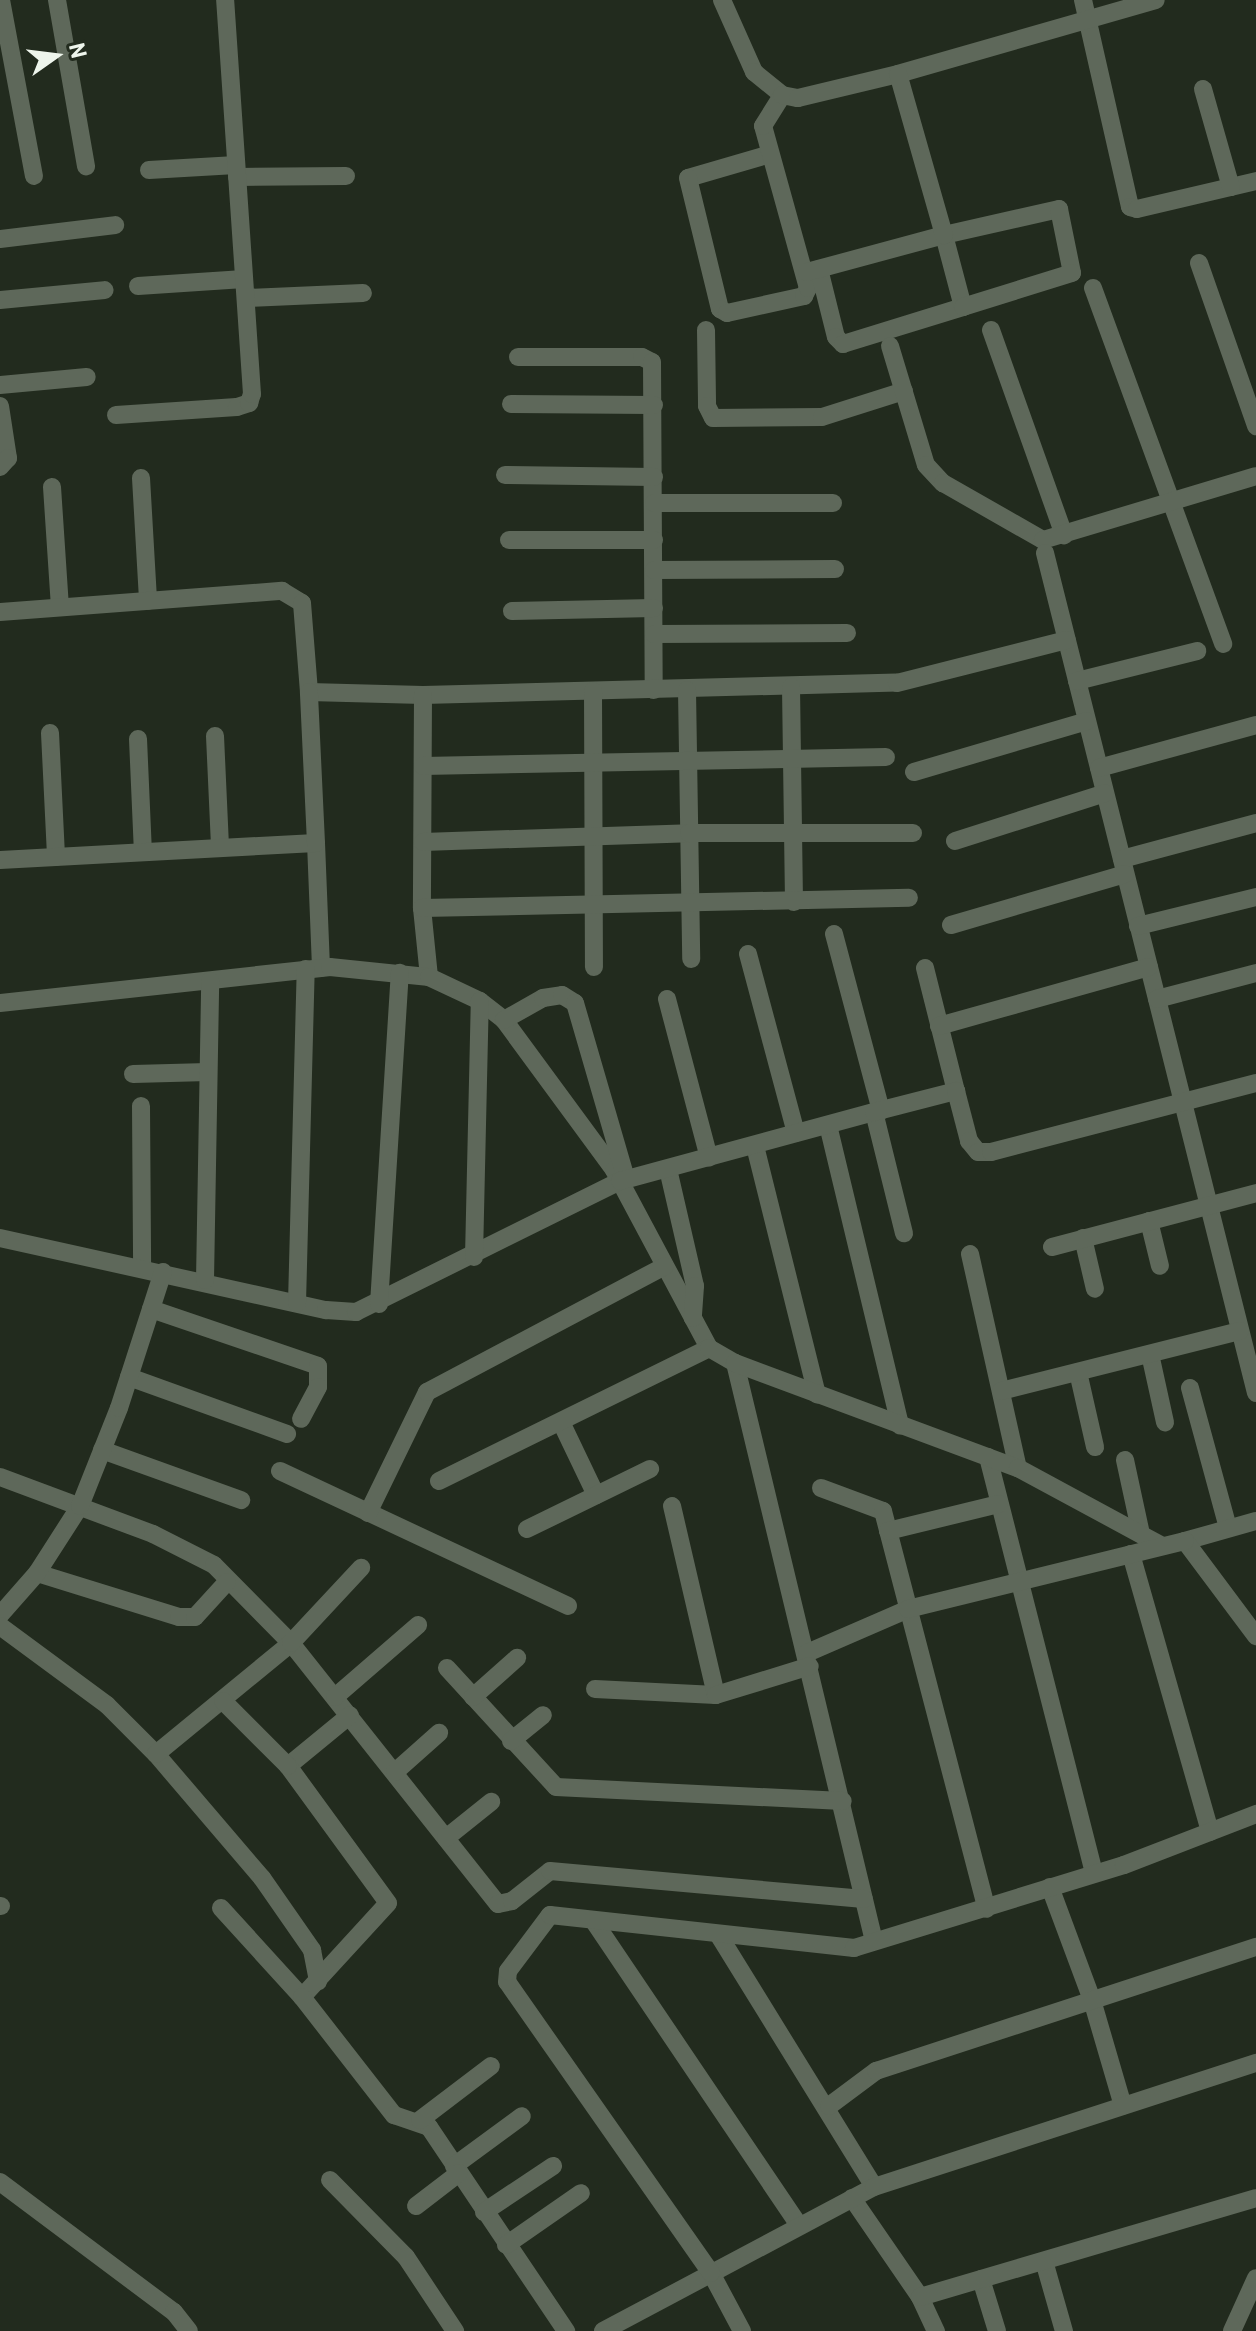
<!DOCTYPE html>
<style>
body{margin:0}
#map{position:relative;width:1256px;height:2331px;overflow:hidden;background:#222b1e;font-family:Barlow,sans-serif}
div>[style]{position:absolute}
.minor>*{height:18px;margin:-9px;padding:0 9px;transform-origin:9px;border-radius:9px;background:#5e685a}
span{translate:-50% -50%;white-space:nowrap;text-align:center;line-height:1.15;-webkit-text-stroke:6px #222b1e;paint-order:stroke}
.north{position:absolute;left:16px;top:16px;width:80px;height:80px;-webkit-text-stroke:6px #222b1e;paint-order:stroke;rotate:76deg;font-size:22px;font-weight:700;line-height:32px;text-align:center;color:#eef5ec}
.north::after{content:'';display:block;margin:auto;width:28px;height:36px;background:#eef5ec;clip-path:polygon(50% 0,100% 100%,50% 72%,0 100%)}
</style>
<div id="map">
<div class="minor">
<div style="left:1px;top:0;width:179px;rotate:79.4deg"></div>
<div style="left:57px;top:0;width:169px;rotate:80.1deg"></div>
<div style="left:722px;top:0;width:79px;rotate:66deg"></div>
<div style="left:754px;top:72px;width:36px;rotate:39deg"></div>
<div style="left:1083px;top:0;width:212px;rotate:77.2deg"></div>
<div style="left:1130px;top:207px;width:7px;rotate:16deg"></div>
<div style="left:1137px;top:209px;width:122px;rotate:-13.2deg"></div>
<div style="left:1203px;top:89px;width:102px;rotate:74.1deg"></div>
<div style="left:770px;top:154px;width:85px;rotate:163.7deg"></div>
<div style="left:688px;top:178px;width:135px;rotate:76.3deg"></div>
<div style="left:720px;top:309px;width:8px;rotate:30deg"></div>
<div style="left:727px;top:313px;width:79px;rotate:-12.4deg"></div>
<div style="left:804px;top:296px;width:9px;rotate:-63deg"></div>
<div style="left:808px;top:288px;width:168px;rotate:-105.5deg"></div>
<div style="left:763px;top:126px;width:36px;rotate:-58deg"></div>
<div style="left:782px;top:95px;width:16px;rotate:11deg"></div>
<div style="left:798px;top:98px;width:103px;rotate:-13.5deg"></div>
<div style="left:898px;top:74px;width:268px;rotate:-16deg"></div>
<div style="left:149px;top:170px;width:87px;rotate:-3.3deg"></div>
<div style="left:237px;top:177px;width:109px;rotate:-0.5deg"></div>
<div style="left:0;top:239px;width:116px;rotate:-6.9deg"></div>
<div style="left:1199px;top:263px;width:173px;rotate:70.7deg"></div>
<div style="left:819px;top:269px;width:70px;rotate:76deg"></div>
<div style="left:836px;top:337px;width:10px;rotate:45deg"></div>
<div style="left:843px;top:344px;width:126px;rotate:-17.1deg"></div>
<div style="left:963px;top:307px;width:74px;rotate:-104.8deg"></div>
<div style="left:944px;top:235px;width:118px;rotate:-12.7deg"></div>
<div style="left:1059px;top:209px;width:65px;rotate:78.5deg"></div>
<div style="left:1072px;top:273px;width:114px;rotate:162.7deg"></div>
<div style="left:807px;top:272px;width:142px;rotate:-15.1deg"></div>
<div style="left:944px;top:235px;width:167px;rotate:-105.9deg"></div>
<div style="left:138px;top:286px;width:106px;rotate:-3.8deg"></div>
<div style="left:1093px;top:288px;width:379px;rotate:69.9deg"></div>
<div style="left:246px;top:298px;width:117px;rotate:-2.4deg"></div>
<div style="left:0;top:300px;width:105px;rotate:-5.4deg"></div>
<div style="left:706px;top:330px;width:76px;rotate:89.2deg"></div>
<div style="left:707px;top:406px;width:13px;rotate:63deg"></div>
<div style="left:713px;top:418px;width:109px;rotate:-0.5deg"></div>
<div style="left:822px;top:417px;width:86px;rotate:-17.6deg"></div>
<div style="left:991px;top:330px;width:218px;rotate:70.4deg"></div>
<div style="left:890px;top:346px;width:124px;rotate:73.2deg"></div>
<div style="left:926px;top:465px;width:25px;rotate:47deg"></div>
<div style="left:943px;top:483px;width:115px;rotate:29.7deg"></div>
<div style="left:1043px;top:540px;width:222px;rotate:-16.7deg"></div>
<div style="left:518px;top:357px;width:124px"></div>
<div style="left:642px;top:357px;width:11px;rotate:27deg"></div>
<div style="left:652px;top:362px;width:328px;rotate:89.7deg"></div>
<div style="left:0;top:385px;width:87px;rotate:-5.3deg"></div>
<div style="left:511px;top:404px;width:143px;rotate:0.4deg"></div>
<div style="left:0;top:406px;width:53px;rotate:81.3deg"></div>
<div style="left:8px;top:458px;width:12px;rotate:132deg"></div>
<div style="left:116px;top:415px;width:121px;rotate:-3.8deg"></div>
<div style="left:237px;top:407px;width:13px;rotate:-18deg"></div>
<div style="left:249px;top:403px;width:9px;rotate:-72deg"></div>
<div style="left:252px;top:394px;width:395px;rotate:-93.9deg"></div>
<div style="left:505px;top:475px;width:149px;rotate:0.8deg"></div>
<div style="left:141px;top:478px;width:123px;rotate:86.7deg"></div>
<div style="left:52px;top:487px;width:120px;rotate:86.2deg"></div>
<div style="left:654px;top:503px;width:179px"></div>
<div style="left:509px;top:540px;width:145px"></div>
<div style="left:1045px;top:553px;width:866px;rotate:75.9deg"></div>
<div style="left:654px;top:570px;width:181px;rotate:-0.3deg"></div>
<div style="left:512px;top:611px;width:142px;rotate:-1.2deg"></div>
<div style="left:0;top:612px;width:283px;rotate:-4.3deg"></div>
<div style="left:282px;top:591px;width:23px;rotate:31deg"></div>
<div style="left:302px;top:603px;width:89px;rotate:85.5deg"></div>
<div style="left:309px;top:692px;width:114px;rotate:1.5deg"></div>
<div style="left:423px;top:695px;width:474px;rotate:-1.5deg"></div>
<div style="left:897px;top:683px;width:175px;rotate:-14.2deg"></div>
<div style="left:654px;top:634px;width:193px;rotate:-0.3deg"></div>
<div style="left:1077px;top:681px;width:124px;rotate:-14deg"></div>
<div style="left:791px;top:687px;width:215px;rotate:89.2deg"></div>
<div style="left:687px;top:690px;width:269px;rotate:89.1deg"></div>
<div style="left:593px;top:691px;width:276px;rotate:89.8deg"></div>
<div style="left:423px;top:695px;width:213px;rotate:90.3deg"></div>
<div style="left:422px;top:908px;width:69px;rotate:84.2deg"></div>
<div style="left:50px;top:733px;width:124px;rotate:87.2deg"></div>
<div style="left:215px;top:736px;width:112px;rotate:87.4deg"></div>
<div style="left:138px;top:739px;width:113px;rotate:87.5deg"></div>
<div style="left:423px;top:766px;width:463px;rotate:-1.1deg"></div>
<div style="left:1099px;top:768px;width:163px;rotate:-15.3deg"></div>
<div style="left:914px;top:772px;width:180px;rotate:-16.4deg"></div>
<div style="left:955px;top:841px;width:157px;rotate:-17.7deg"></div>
<div style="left:423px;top:842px;width:266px;rotate:-1.9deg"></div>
<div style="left:689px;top:833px;width:224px"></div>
<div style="left:316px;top:843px;width:125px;rotate:87.7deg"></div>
<div style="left:1122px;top:859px;width:139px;rotate:-15deg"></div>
<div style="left:0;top:860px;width:316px;rotate:-3.1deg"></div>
<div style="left:316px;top:843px;width:151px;rotate:-92.7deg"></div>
<div style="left:422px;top:908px;width:487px;rotate:-1.2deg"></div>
<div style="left:951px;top:925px;width:181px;rotate:-16.3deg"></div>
<div style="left:1138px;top:926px;width:122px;rotate:-13.8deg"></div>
<div style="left:834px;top:934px;width:183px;rotate:75.1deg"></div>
<div style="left:748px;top:954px;width:185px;rotate:75deg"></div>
<div style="left:925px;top:968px;width:127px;rotate:75.9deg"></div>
<div style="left:667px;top:999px;width:164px;rotate:75.2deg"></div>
<div style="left:1157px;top:999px;width:102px;rotate:-14.7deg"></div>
<div style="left:0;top:1003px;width:332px;rotate:-6.2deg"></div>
<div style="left:330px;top:967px;width:100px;rotate:5.8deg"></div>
<div style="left:429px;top:977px;width:56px;rotate:25.2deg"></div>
<div style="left:480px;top:1001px;width:31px;rotate:38deg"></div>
<div style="left:504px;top:1020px;width:186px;rotate:53.7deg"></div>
<div style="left:614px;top:1170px;width:202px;rotate:61.9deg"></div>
<div style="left:504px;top:1020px;width:45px;rotate:-29.4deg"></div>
<div style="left:543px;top:998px;width:19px;rotate:-9deg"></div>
<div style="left:562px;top:995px;width:15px;rotate:32deg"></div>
<div style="left:575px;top:1003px;width:183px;rotate:73.8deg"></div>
<div style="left:939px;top:1026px;width:218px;rotate:-15.7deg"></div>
<div style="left:133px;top:1074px;width:75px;rotate:-1.5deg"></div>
<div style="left:141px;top:1106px;width:161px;rotate:89.6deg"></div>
<div style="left:874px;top:1112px;width:125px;rotate:76.1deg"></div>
<div style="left:828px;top:1125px;width:309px;rotate:76.5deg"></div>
<div style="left:755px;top:1146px;width:256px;rotate:76deg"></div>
<div style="left:668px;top:1169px;width:120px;rotate:77deg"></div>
<div style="left:695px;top:1286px;width:32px;rotate:94deg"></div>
<div style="left:1149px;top:1221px;width:46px;rotate:76.3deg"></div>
<div style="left:0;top:1238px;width:334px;rotate:12.5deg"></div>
<div style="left:326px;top:1310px;width:30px;rotate:4deg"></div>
<div style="left:356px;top:1312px;width:295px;rotate:-26.4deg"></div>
<div style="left:620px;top:1181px;width:263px;rotate:-15.2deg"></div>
<div style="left:874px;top:1112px;width:85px;rotate:-14.4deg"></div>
<div style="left:956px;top:1091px;width:52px;rotate:75.4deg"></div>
<div style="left:969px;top:1141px;width:14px;rotate:51deg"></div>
<div style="left:978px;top:1152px;width:13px"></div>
<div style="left:991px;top:1152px;width:274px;rotate:-14.6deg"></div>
<div style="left:1083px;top:1238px;width:52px;rotate:76.8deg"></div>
<div style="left:1052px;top:1247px;width:211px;rotate:-14.8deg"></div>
<div style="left:970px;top:1254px;width:219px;rotate:77.4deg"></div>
<div style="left:474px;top:1257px;width:256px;rotate:-88.7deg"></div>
<div style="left:205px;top:1280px;width:299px;rotate:-89deg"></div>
<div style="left:297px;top:1303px;width:334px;rotate:-88.5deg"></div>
<div style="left:379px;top:1304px;width:332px;rotate:-86.4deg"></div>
<div style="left:151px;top:1309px;width:176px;rotate:18.8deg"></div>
<div style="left:318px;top:1366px;width:21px;rotate:90deg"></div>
<div style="left:318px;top:1387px;width:36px;rotate:118deg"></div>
<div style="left:1150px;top:1354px;width:70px;rotate:77.6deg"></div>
<div style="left:735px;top:1363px;width:594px;rotate:76.48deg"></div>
<div style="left:1078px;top:1372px;width:77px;rotate:77.2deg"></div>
<div style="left:129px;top:1377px;width:168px;rotate:19.8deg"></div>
<div style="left:1190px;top:1388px;width:145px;rotate:74.8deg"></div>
<div style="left:1001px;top:1391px;width:246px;rotate:-14.1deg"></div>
<div style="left:561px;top:1422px;width:81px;rotate:64.4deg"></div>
<div style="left:102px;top:1450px;width:148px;rotate:19.8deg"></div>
<div style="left:988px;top:1457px;width:429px;rotate:75.7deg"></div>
<div style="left:1125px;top:1460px;width:76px;rotate:77.8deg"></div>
<div style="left:280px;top:1471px;width:318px;rotate:25.1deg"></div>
<div style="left:0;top:1477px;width:163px;rotate:20.4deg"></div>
<div style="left:153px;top:1534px;width:68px;rotate:26.9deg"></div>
<div style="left:214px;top:1565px;width:110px;rotate:45.4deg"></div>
<div style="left:291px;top:1643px;width:333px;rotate:51.6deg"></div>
<div style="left:498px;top:1904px;width:14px;rotate:-12deg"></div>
<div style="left:512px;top:1901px;width:48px;rotate:-38.3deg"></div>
<div style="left:550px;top:1871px;width:315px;rotate:5.1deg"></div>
<div style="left:439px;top:1481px;width:301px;rotate:-26.2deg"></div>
<div style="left:709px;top:1348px;width:30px;rotate:30deg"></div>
<div style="left:735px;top:1363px;width:302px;rotate:20.4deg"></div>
<div style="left:1018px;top:1468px;width:164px;rotate:28.4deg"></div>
<div style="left:821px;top:1488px;width:66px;rotate:20.4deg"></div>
<div style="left:883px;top:1511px;width:411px;rotate:75.4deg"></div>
<div style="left:368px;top:1513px;width:135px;rotate:-64deg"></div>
<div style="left:427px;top:1392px;width:269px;rotate:-27.9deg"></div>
<div style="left:1256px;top:1521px;width:74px;rotate:164.3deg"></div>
<div style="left:1185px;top:1541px;width:119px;rotate:53.2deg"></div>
<div style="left:527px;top:1529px;width:137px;rotate:-26deg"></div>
<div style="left:888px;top:1531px;width:114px;rotate:-13.7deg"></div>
<div style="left:1131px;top:1554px;width:289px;rotate:74.1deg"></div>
<div style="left:37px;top:1573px;width:149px;rotate:17.2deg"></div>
<div style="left:179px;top:1617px;width:16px"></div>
<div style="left:195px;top:1617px;width:47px;rotate:-47.6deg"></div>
<div style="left:0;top:1615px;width:56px;rotate:-48.6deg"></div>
<div style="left:37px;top:1573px;width:80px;rotate:-57.3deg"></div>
<div style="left:80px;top:1506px;width:105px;rotate:-68.3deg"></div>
<div style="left:119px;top:1408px;width:143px;rotate:-72.1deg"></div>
<div style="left:0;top:1626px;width:133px;rotate:36.4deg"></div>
<div style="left:107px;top:1705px;width:69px;rotate:45deg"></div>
<div style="left:156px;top:1754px;width:163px;rotate:49.5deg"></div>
<div style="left:262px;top:1878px;width:88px;rotate:55.2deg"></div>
<div style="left:312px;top:1950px;width:32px;rotate:79deg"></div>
<div style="left:807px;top:1653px;width:110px;rotate:-23.5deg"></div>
<div style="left:908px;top:1609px;width:285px;rotate:-13.8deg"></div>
<div style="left:447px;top:1668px;width:161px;rotate:47.5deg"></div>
<div style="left:556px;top:1787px;width:287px;rotate:2.8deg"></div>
<div style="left:595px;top:1689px;width:121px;rotate:2.8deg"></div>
<div style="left:716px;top:1695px;width:194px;rotate:-103.1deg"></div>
<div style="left:716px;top:1695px;width:98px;rotate:-17.1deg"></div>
<div style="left:335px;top:1697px;width:110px;rotate:-40.9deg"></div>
<div style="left:473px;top:1697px;width:59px;rotate:-41.6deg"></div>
<div style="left:511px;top:1741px;width:41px;rotate:-39.1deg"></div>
<div style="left:156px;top:1754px;width:175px;rotate:-39.4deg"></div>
<div style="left:291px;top:1643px;width:103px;rotate:-47deg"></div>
<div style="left:288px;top:1766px;width:80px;rotate:-39.4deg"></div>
<div style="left:395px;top:1772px;width:59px;rotate:-41.6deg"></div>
<div style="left:446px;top:1838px;width:58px;rotate:-38.7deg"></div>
<div style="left:1050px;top:1887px;width:121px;rotate:69.6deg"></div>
<div style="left:1092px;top:2000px;width:110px;rotate:73.7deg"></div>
<div style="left:0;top:1906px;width:1px"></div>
<div style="left:221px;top:1908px;width:120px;rotate:47.7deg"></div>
<div style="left:302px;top:1997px;width:127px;rotate:-47.5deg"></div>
<div style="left:388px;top:1903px;width:170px;rotate:-126.1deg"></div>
<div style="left:288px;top:1766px;width:92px;rotate:-135deg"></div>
<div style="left:593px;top:1920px;width:368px;rotate:56deg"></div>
<div style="left:718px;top:1934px;width:297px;rotate:58.3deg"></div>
<div style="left:302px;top:1997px;width:150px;rotate:52.1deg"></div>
<div style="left:394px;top:2115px;width:37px;rotate:19deg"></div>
<div style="left:429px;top:2127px;width:246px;rotate:56.1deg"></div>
<div style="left:829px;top:2106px;width:59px;rotate:-36.7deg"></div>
<div style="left:876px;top:2071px;width:400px;rotate:-18.1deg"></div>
<div style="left:420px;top:2120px;width:89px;rotate:-37.3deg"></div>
<div style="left:454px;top:2166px;width:84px;rotate:-36.3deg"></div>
<div style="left:330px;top:2180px;width:108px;rotate:45.4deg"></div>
<div style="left:406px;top:2257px;width:89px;rotate:56.5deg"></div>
<div style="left:0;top:2182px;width:217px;rotate:36.8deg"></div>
<div style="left:174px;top:2312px;width:24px;rotate:52deg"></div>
<div style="left:852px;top:2198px;width:120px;rotate:55.5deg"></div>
<div style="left:920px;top:2297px;width:38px;rotate:65deg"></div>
<div style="left:416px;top:2206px;width:54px;rotate:-37.5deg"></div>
<div style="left:484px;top:2212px;width:83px;rotate:-33.7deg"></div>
<div style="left:506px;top:2245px;width:91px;rotate:-34.7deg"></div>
<div style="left:1044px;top:2261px;width:73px;rotate:74.1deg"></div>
<div style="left:981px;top:2279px;width:54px;rotate:72.9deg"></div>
<div style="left:920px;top:2297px;width:350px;rotate:-16.4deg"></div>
<div style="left:603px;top:2331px;width:307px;rotate:-28deg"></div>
<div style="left:874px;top:2187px;width:402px;rotate:-18deg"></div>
<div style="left:742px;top:2331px;width:66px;rotate:-118.1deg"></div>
<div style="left:711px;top:2273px;width:355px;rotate:-125deg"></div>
<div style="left:507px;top:1982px;width:11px;rotate:-85deg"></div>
<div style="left:508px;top:1971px;width:70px;rotate:-53.1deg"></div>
<div style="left:550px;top:1915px;width:306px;rotate:6.2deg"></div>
<div style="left:854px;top:1948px;width:282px;rotate:-17.1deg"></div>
<div style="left:1124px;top:1865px;width:142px;rotate:-21.1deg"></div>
<div style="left:1232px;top:2331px;width:58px;rotate:-65.6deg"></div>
</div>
<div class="north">N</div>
</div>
